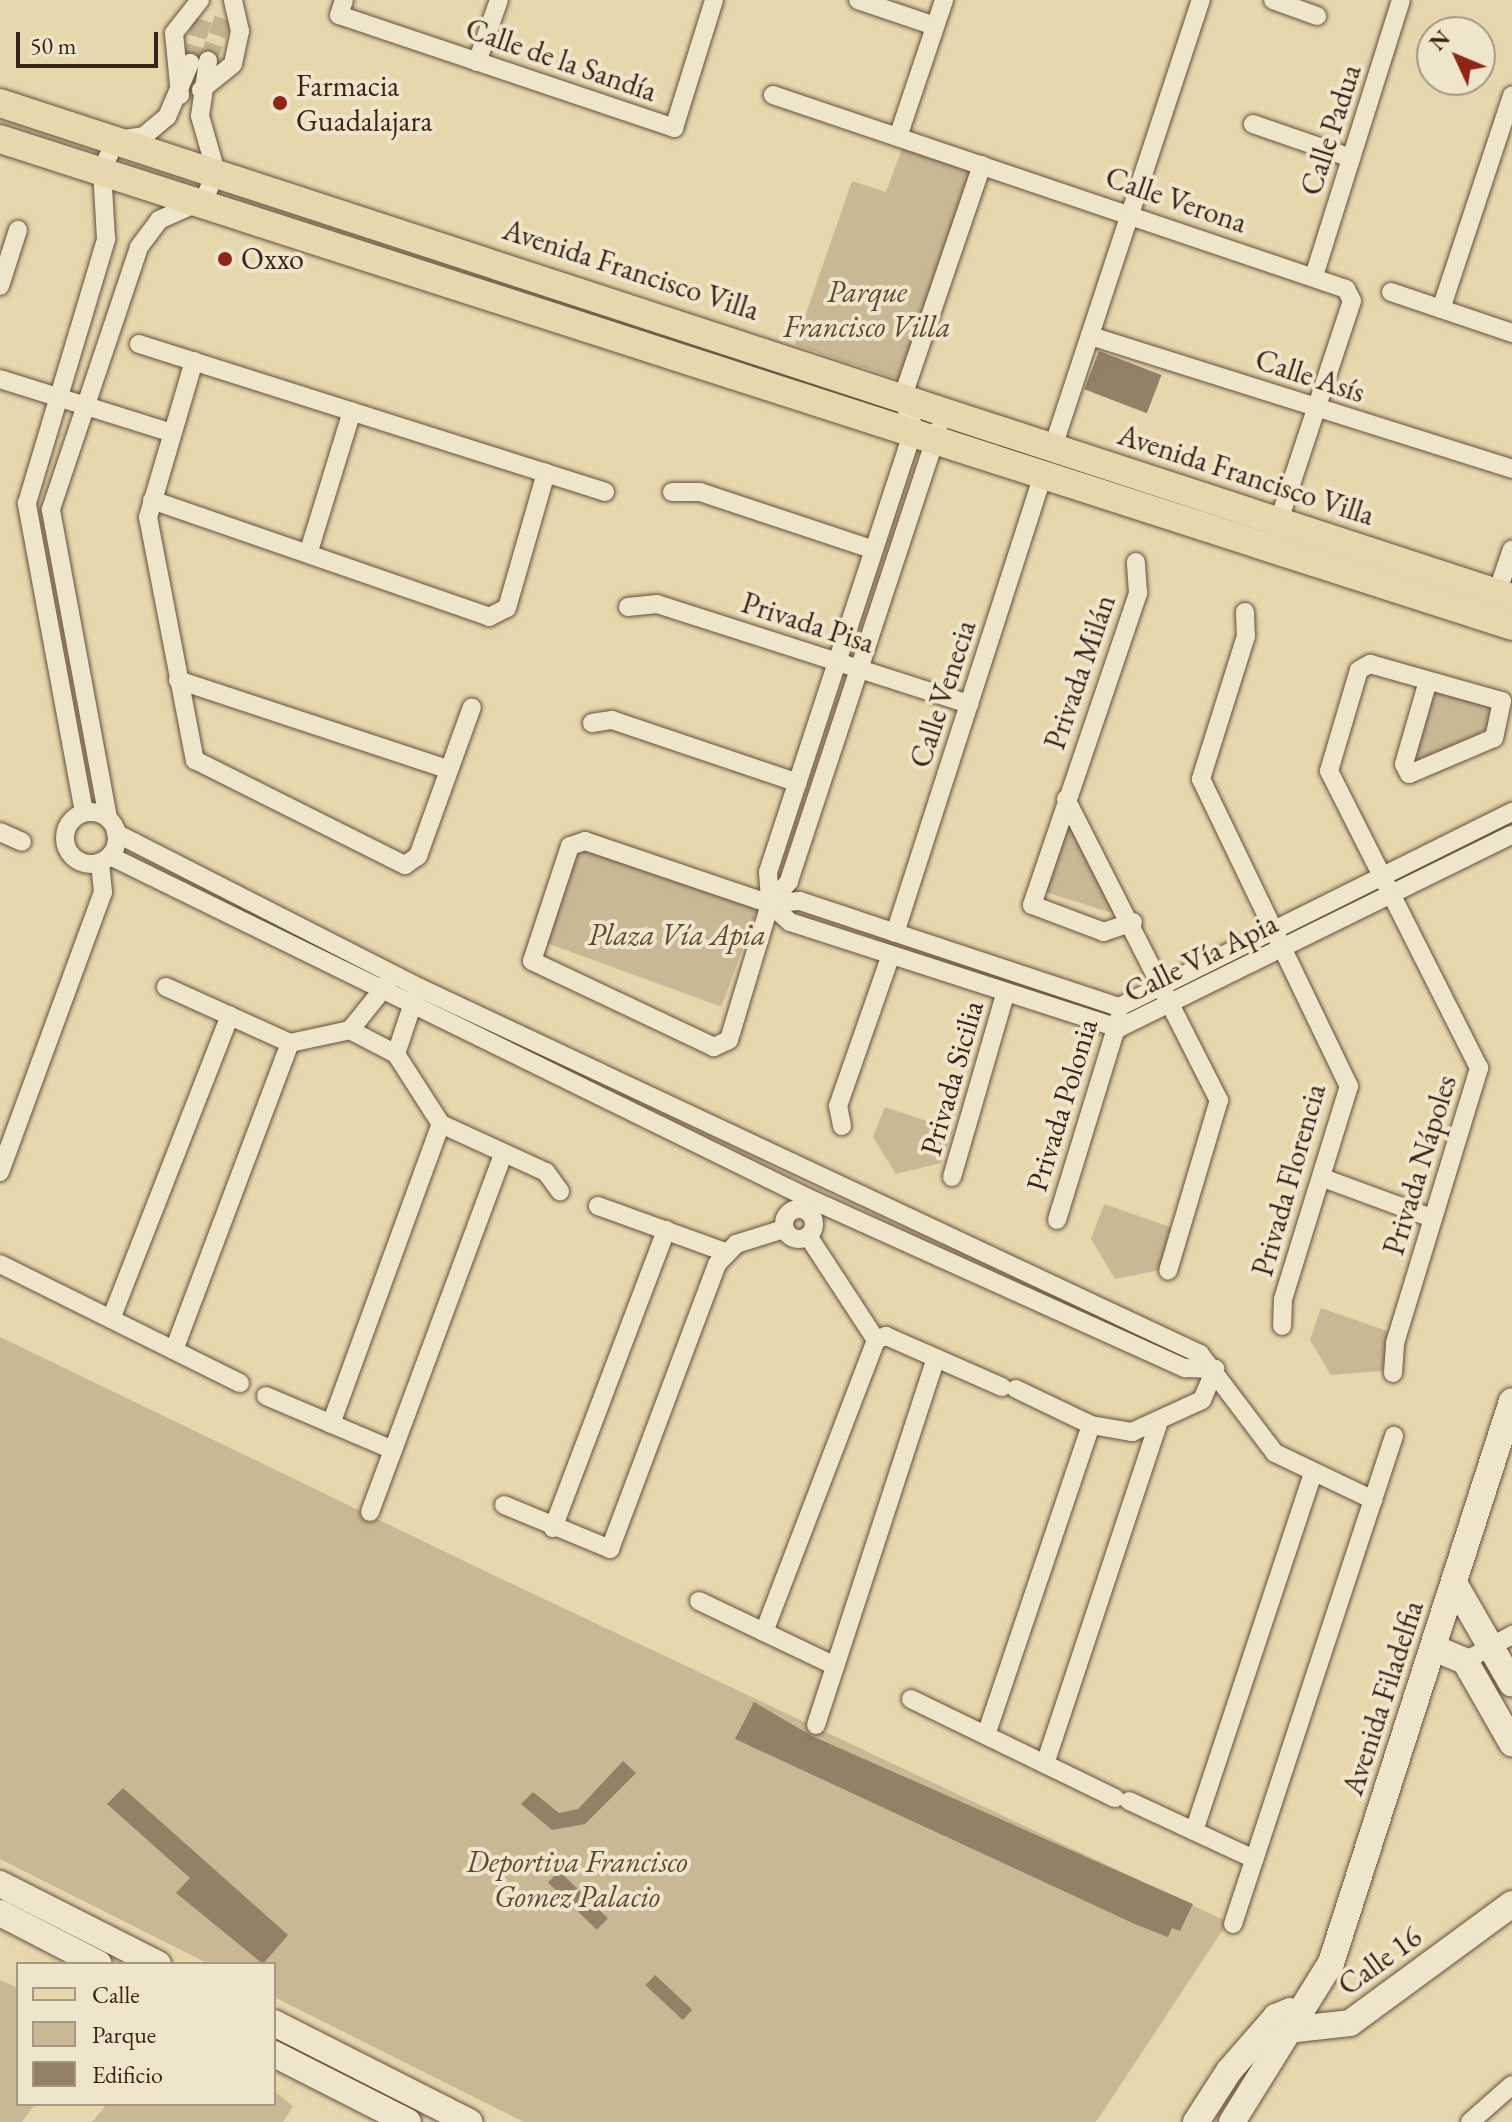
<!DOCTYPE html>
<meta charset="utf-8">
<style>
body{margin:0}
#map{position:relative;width:1512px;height:2122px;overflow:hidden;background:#e6d7ad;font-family:"EB Garamond",serif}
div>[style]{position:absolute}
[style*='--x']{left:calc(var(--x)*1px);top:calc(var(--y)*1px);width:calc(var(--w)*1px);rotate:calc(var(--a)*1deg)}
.green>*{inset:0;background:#c9b894;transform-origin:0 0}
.building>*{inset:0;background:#938166;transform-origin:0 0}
.street-tunnel>*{height:18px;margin-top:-9px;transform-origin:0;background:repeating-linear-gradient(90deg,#c3b38f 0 18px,transparent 0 27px)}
.roads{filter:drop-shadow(0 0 2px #64503e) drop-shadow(0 0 2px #64503e)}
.street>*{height:18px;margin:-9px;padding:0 9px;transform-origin:9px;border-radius:9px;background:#efe5ca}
.street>.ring{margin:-9px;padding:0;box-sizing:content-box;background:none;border:18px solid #efe5ca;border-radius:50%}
.secondary>*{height:26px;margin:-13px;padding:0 13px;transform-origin:13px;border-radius:13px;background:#efe5ca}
.primary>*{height:28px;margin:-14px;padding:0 14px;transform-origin:14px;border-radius:14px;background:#e6d7ad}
.dots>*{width:22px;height:22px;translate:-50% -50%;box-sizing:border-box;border:4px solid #efe5ca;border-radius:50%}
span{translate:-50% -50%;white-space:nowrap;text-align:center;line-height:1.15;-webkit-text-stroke:8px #efe5ca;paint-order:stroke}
.street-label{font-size:30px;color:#392319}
.poi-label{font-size:30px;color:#392319}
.left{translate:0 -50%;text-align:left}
.park-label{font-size:30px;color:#5d4838;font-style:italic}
.legend{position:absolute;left:16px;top:1962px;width:260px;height:144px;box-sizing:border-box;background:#efe5ca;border:2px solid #a69783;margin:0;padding:10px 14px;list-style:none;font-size:24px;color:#392319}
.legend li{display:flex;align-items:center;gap:16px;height:40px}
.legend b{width:40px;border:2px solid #a69783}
.north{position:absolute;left:1416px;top:16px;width:80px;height:80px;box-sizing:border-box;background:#efe5ca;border:2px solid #a69783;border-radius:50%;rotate:314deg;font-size:22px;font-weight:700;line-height:32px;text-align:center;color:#392319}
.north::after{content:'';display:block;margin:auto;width:28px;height:36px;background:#8f2418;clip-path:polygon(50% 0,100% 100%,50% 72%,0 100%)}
.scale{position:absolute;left:16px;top:32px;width:142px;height:36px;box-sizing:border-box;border:4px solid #392319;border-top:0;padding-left:10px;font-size:24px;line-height:28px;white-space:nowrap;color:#392319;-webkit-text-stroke:6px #efe5ca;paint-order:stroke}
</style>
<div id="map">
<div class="green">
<div style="clip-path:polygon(903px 146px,972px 168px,904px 381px,795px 345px,852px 181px,886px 192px)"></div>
<div style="clip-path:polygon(1441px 675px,1506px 694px,1496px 724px,1421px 765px,1412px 760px)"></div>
<div style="clip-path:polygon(1070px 794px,1115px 914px,1036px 889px)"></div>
<div style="left:580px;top:834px;width:192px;height:114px;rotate:20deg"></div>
<div style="clip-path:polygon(885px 1107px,953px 1130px,941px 1163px,896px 1174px,873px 1137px)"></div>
<div style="clip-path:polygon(1104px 1204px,1179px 1230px,1165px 1269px,1115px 1279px,1091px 1239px)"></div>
<div style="clip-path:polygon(1321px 1308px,1393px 1333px,1382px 1371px,1331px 1375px,1310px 1340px)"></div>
<div style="clip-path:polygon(0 1337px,489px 1573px,1228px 1922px,1096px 2122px,524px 2122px,274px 1997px,274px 1964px,209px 1964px,0 1859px)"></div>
<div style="clip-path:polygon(0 1980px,18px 1988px,18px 2104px,35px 2104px,22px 2122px,0 2122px)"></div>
<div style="clip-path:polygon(274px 2091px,293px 2106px,283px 2122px,92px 2122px,107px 2104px,274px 2104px)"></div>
</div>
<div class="building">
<div style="left:1099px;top:351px;width:67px;height:41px;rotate:21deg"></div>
<div style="clip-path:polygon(754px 1702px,812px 1736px,1193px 1904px,1180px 1931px,1172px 1928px,1168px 1937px,1137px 1925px,735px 1739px)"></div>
<div style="clip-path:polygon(623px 1761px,636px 1773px,585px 1824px,552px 1830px,521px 1804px,533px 1792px,559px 1813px,578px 1809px)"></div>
<div style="clip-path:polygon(123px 1788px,288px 1935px,263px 1964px,176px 1893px,190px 1878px,107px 1804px)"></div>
<div style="left:559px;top:1871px;width:68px;height:16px;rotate:44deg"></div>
<div style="left:655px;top:1975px;width:51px;height:14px;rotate:43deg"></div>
</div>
<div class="street-tunnel">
<div style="--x:208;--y:61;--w:53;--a:-70.2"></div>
<div style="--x:190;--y:63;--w:53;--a:-73.6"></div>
</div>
<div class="roads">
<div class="street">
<div style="--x:344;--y:0;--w:16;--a:108"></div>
<div style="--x:339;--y:15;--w:354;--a:18.6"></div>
<div style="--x:674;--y:128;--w:134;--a:-72.6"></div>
<div style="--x:858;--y:0;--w:81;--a:18.7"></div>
<div style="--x:1273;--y:0;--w:47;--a:20"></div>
<div style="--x:477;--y:62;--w:66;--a:-70.5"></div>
<div style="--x:201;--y:90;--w:41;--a:-39.1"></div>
<div style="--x:233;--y:64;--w:34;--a:-78"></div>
<div style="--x:240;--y:31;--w:32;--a:-103"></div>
<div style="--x:180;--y:95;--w:62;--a:-95.5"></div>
<div style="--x:174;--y:33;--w:42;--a:-51.8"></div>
<div style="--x:773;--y:95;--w:605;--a:18.7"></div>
<div style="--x:1346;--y:289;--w:13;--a:63"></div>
<div style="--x:1352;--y:301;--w:243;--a:108.4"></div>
<div style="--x:1253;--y:124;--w:104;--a:19.1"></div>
<div style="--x:898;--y:137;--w:145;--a:-71.4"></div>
<div style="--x:982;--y:165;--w:246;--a:108.9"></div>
<div style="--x:902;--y:398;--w:32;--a:68"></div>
<div style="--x:914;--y:428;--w:467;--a:108.2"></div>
<div style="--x:768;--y:872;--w:32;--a:86"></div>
<div style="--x:770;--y:904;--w:142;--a:106.8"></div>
<div style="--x:729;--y:1040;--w:17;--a:155"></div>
<div style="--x:714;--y:1047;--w:201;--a:-154.7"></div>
<div style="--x:532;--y:961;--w:121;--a:-71.7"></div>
<div style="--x:570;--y:846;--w:16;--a:-18"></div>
<div style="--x:585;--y:841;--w:195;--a:18.8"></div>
<div style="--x:770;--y:904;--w:27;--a:42"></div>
<div style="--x:790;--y:922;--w:346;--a:17.9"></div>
<div style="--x:1119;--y:1028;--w:438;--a:-26.2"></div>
<div style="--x:1314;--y:276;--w:289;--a:-72.5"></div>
<div style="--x:0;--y:286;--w:59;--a:-72.2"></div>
<div style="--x:1391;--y:292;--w:128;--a:18.7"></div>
<div style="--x:1441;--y:309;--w:225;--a:-71.6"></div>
<div style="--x:1091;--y:336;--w:442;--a:17.5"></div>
<div style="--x:139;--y:344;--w:489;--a:17.6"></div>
<div style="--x:194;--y:361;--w:163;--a:106.4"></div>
<div style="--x:148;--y:517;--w:248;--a:79.1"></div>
<div style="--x:195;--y:760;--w:235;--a:26.6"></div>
<div style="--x:405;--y:865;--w:16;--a:-35"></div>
<div style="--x:418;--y:856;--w:158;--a:-70.1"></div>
<div style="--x:0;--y:379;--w:180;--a:17.4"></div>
<div style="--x:1053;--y:447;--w:471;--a:-71.7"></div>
<div style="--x:672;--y:492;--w:28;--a:0"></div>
<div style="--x:700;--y:492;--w:183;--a:18.4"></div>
<div style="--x:152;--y:500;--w:357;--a:19.1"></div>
<div style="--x:489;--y:617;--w:20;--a:-27"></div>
<div style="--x:507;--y:608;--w:141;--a:-73.9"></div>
<div style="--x:309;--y:551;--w:146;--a:-72.9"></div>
<div style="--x:1497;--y:593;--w:46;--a:-71.2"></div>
<div style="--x:628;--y:607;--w:29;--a:-6"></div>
<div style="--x:657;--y:604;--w:328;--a:17.8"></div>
<div style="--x:1245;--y:612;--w:24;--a:88"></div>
<div style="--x:1246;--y:636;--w:150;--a:107.5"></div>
<div style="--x:1201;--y:779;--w:341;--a:64.3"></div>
<div style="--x:1349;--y:1086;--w:223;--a:107.2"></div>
<div style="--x:1283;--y:1299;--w:27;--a:92"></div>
<div style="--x:178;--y:680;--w:283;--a:18.3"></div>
<div style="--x:592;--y:723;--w:20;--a:-9"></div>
<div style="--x:612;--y:720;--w:196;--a:18.7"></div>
<div style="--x:1066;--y:799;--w:338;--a:63.1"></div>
<div style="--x:1219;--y:1100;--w:178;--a:106.6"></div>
<div style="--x:84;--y:812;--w:314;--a:-100.5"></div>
<div style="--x:27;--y:503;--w:276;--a:-73.3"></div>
<div style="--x:106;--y:239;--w:70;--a:-93.3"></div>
<div style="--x:102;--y:169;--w:32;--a:-64"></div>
<div style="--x:116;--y:140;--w:28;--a:-8"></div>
<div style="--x:144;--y:136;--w:30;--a:-40"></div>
<div style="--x:167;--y:117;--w:59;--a:-66.9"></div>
<div class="ring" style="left:65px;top:812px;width:34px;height:34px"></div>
<div style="--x:108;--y:818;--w:314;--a:-100.5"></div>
<div style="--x:51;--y:509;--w:276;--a:-71.4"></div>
<div style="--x:139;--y:247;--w:34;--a:-53"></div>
<div style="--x:159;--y:220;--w:49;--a:-24"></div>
<div style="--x:204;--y:200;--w:30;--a:-67"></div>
<div style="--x:216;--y:172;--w:58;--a:-105.9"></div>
<div style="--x:200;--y:116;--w:56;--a:-81.7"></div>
<div style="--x:0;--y:832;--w:24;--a:24"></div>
<div style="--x:116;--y:833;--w:341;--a:27"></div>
<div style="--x:420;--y:988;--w:862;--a:25.14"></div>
<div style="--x:1200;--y:1354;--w:124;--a:52.9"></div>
<div style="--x:1275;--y:1453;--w:109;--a:25.6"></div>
<div style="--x:110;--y:856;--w:777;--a:26.1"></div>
<div style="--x:808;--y:1198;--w:414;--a:24.3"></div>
<div style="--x:1185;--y:1368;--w:30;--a:2"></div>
<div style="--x:770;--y:904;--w:30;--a:-6"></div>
<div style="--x:800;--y:901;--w:336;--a:18.4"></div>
<div style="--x:1119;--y:1007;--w:439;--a:-26.4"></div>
<div style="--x:770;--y:904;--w:30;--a:-50"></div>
<div style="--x:789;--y:881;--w:475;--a:-71.7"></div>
<div style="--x:1133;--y:922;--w:31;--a:161"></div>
<div style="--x:1104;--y:932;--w:77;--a:-159.4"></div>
<div style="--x:1032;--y:905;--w:330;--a:-71.2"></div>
<div style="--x:1138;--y:593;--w:31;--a:-94"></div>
<div style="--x:895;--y:933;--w:484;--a:-72.1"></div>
<div style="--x:166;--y:987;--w:136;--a:24.3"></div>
<div style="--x:290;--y:1043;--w:61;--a:-12.2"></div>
<div style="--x:350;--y:1030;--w:59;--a:-51.2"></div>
<div style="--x:350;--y:1030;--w:52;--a:27.6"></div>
<div style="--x:396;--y:1054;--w:83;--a:57.3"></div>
<div style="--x:441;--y:1124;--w:115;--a:24.6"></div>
<div style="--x:546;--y:1172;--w:24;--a:54"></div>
<div style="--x:396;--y:1054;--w:60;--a:-71.6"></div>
<div style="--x:842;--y:1126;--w:20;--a:-101"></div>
<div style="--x:838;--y:1106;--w:160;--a:-70.7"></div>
<div style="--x:0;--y:1172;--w:298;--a:-69.8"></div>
<div style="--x:103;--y:892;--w:30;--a:-96"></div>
<div style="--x:952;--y:1177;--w:191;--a:-73.8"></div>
<div style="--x:1323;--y:1178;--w:116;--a:20.2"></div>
<div style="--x:598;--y:1206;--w:135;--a:19.9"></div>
<div class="ring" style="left:784px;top:1209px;width:12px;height:12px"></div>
<div style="--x:1057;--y:1220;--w:211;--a:-72.9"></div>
<div style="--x:808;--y:1236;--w:124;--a:56.8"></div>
<div style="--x:0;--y:1264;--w:268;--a:26.4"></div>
<div style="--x:111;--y:1319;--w:326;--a:-68.6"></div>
<div style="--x:174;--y:1350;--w:328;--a:-69.3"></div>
<div style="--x:1393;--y:1373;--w:30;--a:-86"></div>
<div style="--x:1395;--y:1343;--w:288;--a:-73"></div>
<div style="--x:1479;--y:1068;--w:333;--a:-116.8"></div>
<div style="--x:1329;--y:771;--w:105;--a:-73.5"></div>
<div style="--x:1359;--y:670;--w:13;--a:-29"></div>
<div style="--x:1370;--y:664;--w:137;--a:15.7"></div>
<div style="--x:1502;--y:701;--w:38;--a:102"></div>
<div style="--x:1494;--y:738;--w:92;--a:157"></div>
<div style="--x:1409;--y:774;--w:11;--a:-117"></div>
<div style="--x:1404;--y:764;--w:86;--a:-73.9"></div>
<div style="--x:1016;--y:1389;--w:83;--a:25.6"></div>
<div style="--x:1091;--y:1425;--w:42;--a:9.7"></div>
<div style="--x:1132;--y:1432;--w:77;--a:-24.6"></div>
<div style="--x:1202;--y:1400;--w:34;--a:-67"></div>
<div style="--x:266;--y:1396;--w:138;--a:23"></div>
<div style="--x:331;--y:1424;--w:320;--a:-69.9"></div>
<div style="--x:504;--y:1505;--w:115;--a:22.5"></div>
<div style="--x:610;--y:1549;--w:304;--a:-69.4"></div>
<div style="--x:717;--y:1264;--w:28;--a:-46"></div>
<div style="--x:736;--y:1244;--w:50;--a:-17.4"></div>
<div style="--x:370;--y:1512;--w:382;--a:-69.6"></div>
<div style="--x:553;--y:1528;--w:319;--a:-69.2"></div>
<div style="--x:699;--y:1601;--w:151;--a:25.5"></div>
<div style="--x:764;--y:1632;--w:313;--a:-69"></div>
<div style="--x:876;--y:1340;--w:11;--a:-22"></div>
<div style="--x:886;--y:1336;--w:127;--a:23.7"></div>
<div style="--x:1465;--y:1661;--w:54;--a:-29"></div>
<div style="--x:911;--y:1699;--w:227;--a:25.9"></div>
<div style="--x:816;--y:1725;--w:386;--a:-71.9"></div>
<div style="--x:986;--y:1735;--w:327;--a:-71.3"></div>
<div style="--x:1045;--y:1764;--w:357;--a:-71.6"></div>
<div style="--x:1129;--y:1801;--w:138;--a:24.9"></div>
<div style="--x:1194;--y:1831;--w:377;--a:-71.6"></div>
<div style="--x:1233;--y:1924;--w:514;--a:-71.74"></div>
<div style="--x:1470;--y:2122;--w:56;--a:-41.4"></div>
</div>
<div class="secondary">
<div style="--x:1454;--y:1583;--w:116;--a:60.1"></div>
<div style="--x:1434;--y:1648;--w:34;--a:23"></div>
<div style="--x:1465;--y:1661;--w:95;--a:60.2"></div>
<div style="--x:0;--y:1884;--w:177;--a:26.9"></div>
<div style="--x:0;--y:1913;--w:111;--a:27.3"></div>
<div style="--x:1276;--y:2017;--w:23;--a:31"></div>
<div style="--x:1296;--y:2029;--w:54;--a:-6.3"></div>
<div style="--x:1350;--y:2023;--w:201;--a:-36.3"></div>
<div style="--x:274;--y:2023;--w:219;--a:26.9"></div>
<div style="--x:274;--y:2054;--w:150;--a:26.9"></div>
<div style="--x:1196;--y:2122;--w:61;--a:-57.1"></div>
<div style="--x:1229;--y:2071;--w:72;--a:-49"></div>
<div style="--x:1276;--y:2017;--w:15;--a:-23"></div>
<div style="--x:1232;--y:2122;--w:187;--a:-58.1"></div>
<div style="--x:1331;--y:1963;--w:590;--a:-72.15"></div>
</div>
<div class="primary">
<div style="--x:0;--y:103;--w:1591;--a:18.13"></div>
<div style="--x:0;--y:139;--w:1588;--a:17.85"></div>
</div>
</div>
<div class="dots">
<div style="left:280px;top:103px;background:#8f2418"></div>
<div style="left:225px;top:259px;background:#8f2418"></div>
</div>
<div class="street-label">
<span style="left:561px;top:60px;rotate:19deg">Calle de la Sandía</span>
<span style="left:1331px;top:130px;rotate:-72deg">Calle Padua</span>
<span style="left:1176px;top:200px;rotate:19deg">Calle Verona</span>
<span style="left:631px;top:270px;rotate:18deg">Avenida Francisco Villa</span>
<span style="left:1310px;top:376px;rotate:18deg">Calle Asís</span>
<span style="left:1246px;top:475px;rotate:18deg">Avenida Francisco Villa</span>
<span style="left:808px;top:623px;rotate:18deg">Privada Pisa</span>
<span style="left:1080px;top:672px;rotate:-71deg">Privada Milán</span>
<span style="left:943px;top:694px;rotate:-72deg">Calle Venecia</span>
<span style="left:1201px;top:958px;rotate:-26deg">Calle Vía Apia</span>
<span style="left:952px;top:1078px;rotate:-74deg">Privada Sicilia</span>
<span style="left:1062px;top:1105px;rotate:-73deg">Privada Polonia</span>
<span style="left:1420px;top:1165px;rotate:-73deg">Privada Nápoles</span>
<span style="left:1289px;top:1180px;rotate:-74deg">Privada Florencia</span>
<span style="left:1383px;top:1698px;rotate:-72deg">Avenida Filadelfia</span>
<span style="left:1380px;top:1961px;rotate:-36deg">Calle 16</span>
</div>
<div class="poi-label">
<span class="left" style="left:296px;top:103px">Farmacia<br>Guadalajara</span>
<span class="left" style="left:241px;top:259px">Oxxo</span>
</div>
<div class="park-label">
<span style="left:867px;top:309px">Parque<br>Francisco Villa</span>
<span style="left:677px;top:935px">Plaza Vía Apia</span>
<span style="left:577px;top:1879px">Deportiva Francisco<br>Gomez Palacio</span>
</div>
<ul class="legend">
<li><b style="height:10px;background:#e6d7ad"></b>Calle</li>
<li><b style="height:22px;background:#c9b894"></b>Parque</li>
<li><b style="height:22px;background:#938166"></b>Edificio</li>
</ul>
<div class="north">N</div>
<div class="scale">50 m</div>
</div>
